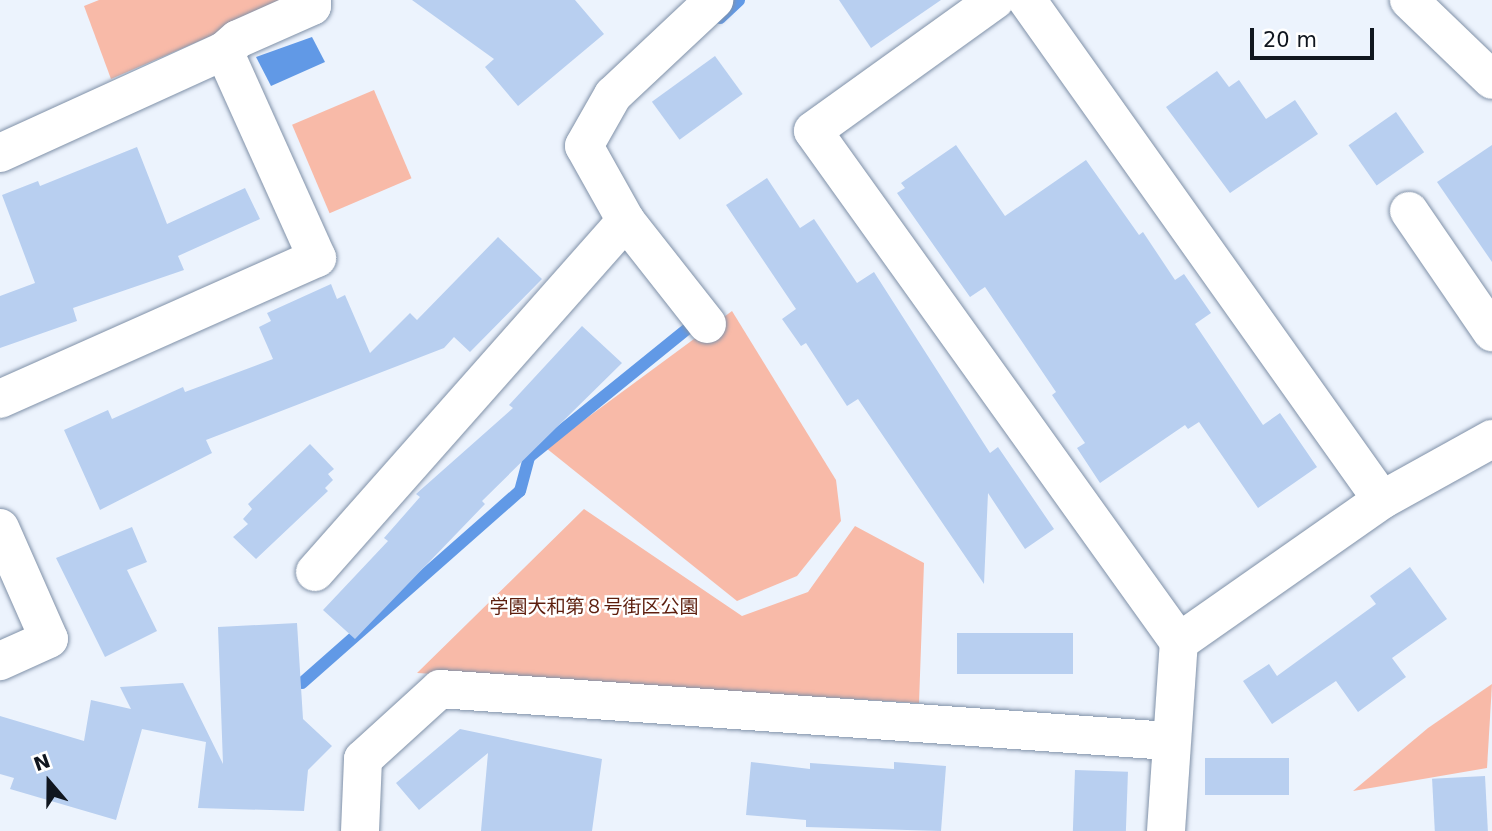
<!DOCTYPE html>
<meta charset="utf-8">
<style>
body{margin:0}
#map{position:relative;width:1492px;height:831px;overflow:hidden;background:#ecf3fd;font-family:"DejaVu Sans","Noto Sans JP",sans-serif}
div>[style]{position:absolute}
[style*='--x']{left:calc(var(--x)*1px);top:calc(var(--y)*1px);width:calc(var(--w)*1px);rotate:calc(var(--a)*1deg)}
.green>*{inset:0;background:#f8baa8;transform-origin:0 0}
.water>*{inset:0;background:#6199e6}
.stream>*{height:12px;margin:-6px;padding:0 6px;transform-origin:6px;border-radius:6px;background:#6199e6}
.building>*{inset:0;background:#b8cff0;transform-origin:0 0}
.roads{filter:drop-shadow(0 0 2px #8091a8) drop-shadow(0 0 2px #8091a8)}
.minor>*{height:38px;margin:-19px;padding:0 19px;transform-origin:19px;border-radius:19px;background:#fff}
span{translate:-50% -50%;white-space:nowrap;text-align:center;line-height:1.15;-webkit-text-stroke:5px #fff;paint-order:stroke}
.park-label{font-size:19px;color:#5d1e0d}
.north{position:absolute;left:14px;top:747px;width:70px;height:70px;-webkit-text-stroke:5px #fff;paint-order:stroke;rotate:340deg;font-size:19px;font-weight:700;line-height:28px;text-align:center;color:#10161f}
.north::after{content:'';display:block;margin:auto;width:24px;height:32px;background:#10161f;clip-path:polygon(50% 0,100% 100%,50% 72%,0 100%)}
.scale{position:absolute;left:1250px;top:28px;width:124px;height:32px;box-sizing:border-box;border:4px solid #10161f;border-top:0;padding-left:9px;font-size:21px;line-height:24px;white-space:nowrap;color:#10161f;-webkit-text-stroke:5px #fff;paint-order:stroke}
</style>
<div id="map">
<div class="green">
<div style="clip-path:polygon(99px 0,294px 0,111px 79px,84px 6px)"></div>
<div style="left:374px;top:90px;width:96px;height:89px;rotate:67deg"></div>
<div style="clip-path:polygon(732px 311px,836px 480px,841px 521px,797px 576px,737px 601px,546px 448px)"></div>
<div style="clip-path:polygon(584px 509px,742px 616px,808px 592px,855px 526px,924px 563px,919px 703px,417px 673px)"></div>
<div style="clip-path:polygon(1492px 684px,1487px 768px,1353px 791px,1428px 728px)"></div>
</div>
<div class="water">
<div style="clip-path:polygon(312px 37px,325px 62px,271px 86px,256px 57px)"></div>
</div>
<div class="stream">
<div style="--x:720;--y:18;--w:26;--a:-43"></div>
<div style="--x:302;--y:683;--w:290;--a:-41.4"></div>
<div style="--x:520;--y:491;--w:35;--a:-75"></div>
<div style="--x:529;--y:457;--w:216;--a:-39"></div>
</div>
<div class="building">
<div style="clip-path:polygon(412px 0,575px 0,604px 34px,518px 106px,485px 67px,494px 59px)"></div>
<div style="clip-path:polygon(839px 0,941px 0,871px 48px)"></div>
<div style="left:715px;top:56px;width:47px;height:78px;rotate:54deg"></div>
<div style="clip-path:polygon(1217px 71px,1229px 87px,1239px 80px,1266px 119px,1295px 100px,1318px 134px,1230px 193px,1166px 107px)"></div>
<div style="left:1396px;top:112px;width:49px;height:58px;rotate:55deg"></div>
<div style="clip-path:polygon(956px 145px,1005px 216px,1086px 160px,1139px 235px,1143px 232px,1175px 280px,1184px 274px,1211px 313px,1195px 324px,1263px 425px,1280px 413px,1317px 467px,1258px 508px,1199px 422px,1188px 429px,1185px 425px,1100px 483px,1077px 448px,1085px 443px,1052px 395px,1056px 392px,985px 287px,970px 297px,897px 193px,905px 188px,901px 183px)"></div>
<div style="clip-path:polygon(1492px 145px,1492px 262px,1437px 182px)"></div>
<div style="clip-path:polygon(137px 147px,167px 224px,245px 188px,260px 219px,178px 256px,184px 270px,73px 308px,77px 321px,0 348px,0 296px,35px 283px,2px 195px,38px 181px,40px 186px)"></div>
<div style="clip-path:polygon(767px 178px,800px 228px,814px 219px,857px 283px,874px 272px,990px 453px,998px 447px,1054px 529px,1025px 549px,988px 493px,984px 584px,858px 399px,847px 406px,806px 343px,801px 346px,782px 319px,796px 309px,726px 205px)"></div>
<div style="clip-path:polygon(498px 237px,542px 279px,470px 352px,454px 337px,444px 348px,206px 440px,212px 453px,100px 510px,64px 430px,108px 410px,112px 419px,183px 387px,185px 392px,273px 359px,259px 327px,271px 321px,267px 313px,331px 284px,337px 299px,345px 295px,370px 353px,410px 313px,417px 320px)"></div>
<div style="clip-path:polygon(582px 326px,622px 363px,482px 501px,485px 504px,355px 639px,323px 610px,388px 541px,384px 538px,420px 497px,416px 494px,513px 408px,509px 405px)"></div>
<div style="clip-path:polygon(310px 444px,334px 469px,328px 474px,333px 480px,325px 488px,328px 491px,256px 559px,233px 537px,248px 524px,243px 519px,252px 509px,248px 504px)"></div>
<div style="clip-path:polygon(132px 527px,147px 562px,127px 570px,157px 631px,105px 657px,56px 558px)"></div>
<div style="clip-path:polygon(1410px 567px,1447px 619px,1392px 658px,1406px 677px,1358px 712px,1336px 681px,1272px 724px,1243px 681px,1269px 664px,1277px 676px,1376px 604px,1370px 596px)"></div>
<div style="clip-path:polygon(297px 623px,303px 719px,332px 746px,308px 770px,304px 811px,198px 808px,206px 742px,142px 729px,116px 820px,10px 789px,14px 778px,0 774px,0 716px,84px 741px,91px 700px,131px 709px,120px 687px,183px 683px,223px 764px,218px 627px)"></div>
<div style="left:957px;top:633px;width:116px;height:41px"></div>
<div style="clip-path:polygon(460px 729px,602px 759px,592px 831px,481px 831px,488px 753px,419px 810px,396px 783px)"></div>
<div style="left:1205px;top:758px;width:84px;height:37px"></div>
<div style="clip-path:polygon(751px 762px,810px 769px,810px 763px,894px 769px,894px 762px,946px 766px,941px 831px,806px 827px,806px 820px,746px 815px)"></div>
<div style="left:1075px;top:770px;width:53px;height:61px;rotate:2deg"></div>
<div style="left:1485px;top:776px;width:55px;height:53px;rotate:87deg"></div>
</div>
<div class="roads">
<div class="minor">
<div style="--x:995;--y:0;--w:224;--a:144.3"></div>
<div style="--x:813;--y:131;--w:629;--a:54.39"></div>
<div style="--x:1027;--y:0;--w:613;--a:54.63"></div>
<div style="--x:1409;--y:0;--w:115;--a:43.9"></div>
<div style="--x:0;--y:153;--w:246;--a:-24.5"></div>
<div style="--x:224;--y:51;--w:18;--a:-41"></div>
<div style="--x:238;--y:39;--w:81;--a:-24"></div>
<div style="--x:312;--y:6;--w:6;--a:-90"></div>
<div style="--x:1409;--y:211;--w:147;--a:55.6"></div>
<div style="--x:707;--y:324;--w:131;--a:-128.2"></div>
<div style="--x:626;--y:221;--w:86;--a:-119.2"></div>
<div style="--x:584;--y:146;--w:59;--a:-60.4"></div>
<div style="--x:613;--y:95;--w:139;--a:-43.2"></div>
<div style="--x:0;--y:399;--w:347;--a:-24"></div>
<div style="--x:317;--y:258;--w:227;--a:-114.2"></div>
<div style="--x:0;--y:528;--w:121;--a:66.2"></div>
<div style="--x:49;--y:639;--w:54;--a:155.8"></div>
<div style="--x:315;--y:572;--w:469;--a:-48.5"></div>
<div style="--x:360;--y:831;--w:72;--a:-87.6"></div>
<div style="--x:363;--y:759;--w:104;--a:-42.3"></div>
<div style="--x:440;--y:689;--w:731;--a:4.08"></div>
<div style="--x:1166;--y:831;--w:189;--a:-86.1"></div>
<div style="--x:1179;--y:642;--w:248;--a:-35"></div>
<div style="--x:1382;--y:500;--w:126;--a:-29"></div>
</div>
</div>
<div class="park-label">
<span style="left:594px;top:607px">学園大和第８号街区公園</span>
</div>
<div class="north">N</div>
<div class="scale">20 m</div>
</div>
